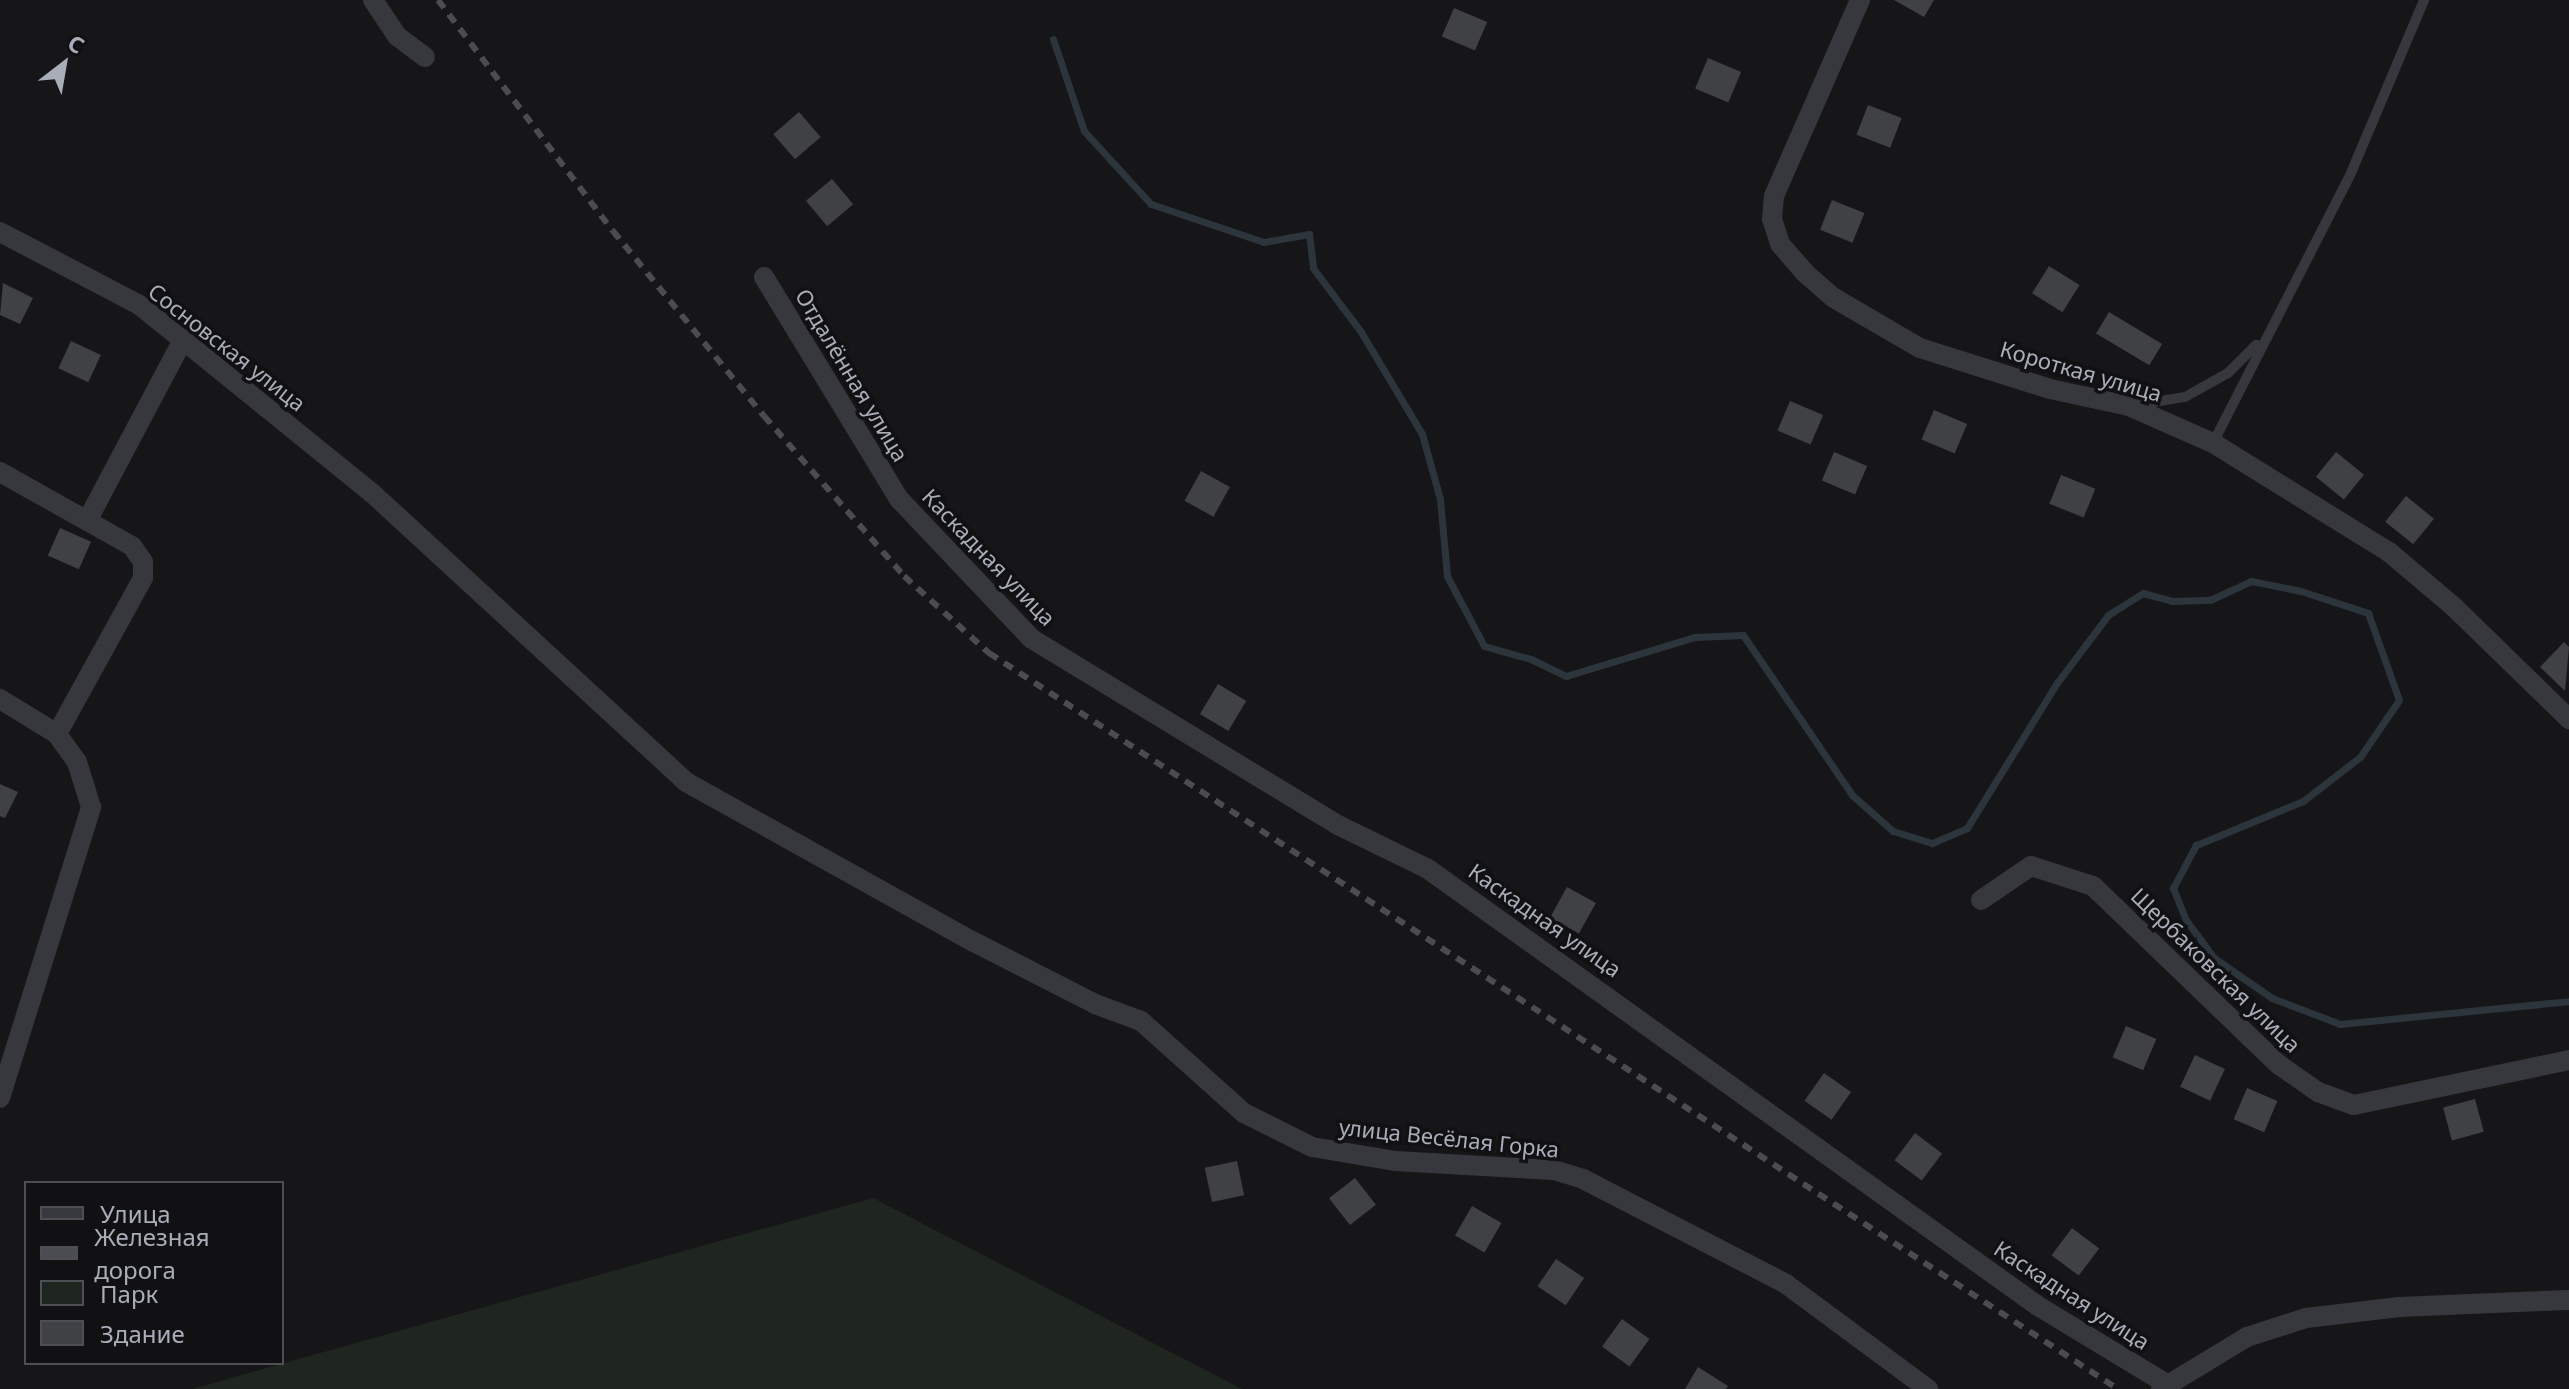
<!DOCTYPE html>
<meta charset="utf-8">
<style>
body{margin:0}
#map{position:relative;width:2569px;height:1389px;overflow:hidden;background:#161618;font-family:"Noto Sans",sans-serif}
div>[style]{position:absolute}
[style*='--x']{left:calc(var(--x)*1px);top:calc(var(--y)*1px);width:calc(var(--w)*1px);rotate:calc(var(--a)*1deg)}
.green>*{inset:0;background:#1e261f}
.stream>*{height:7px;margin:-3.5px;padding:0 3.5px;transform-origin:3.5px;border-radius:3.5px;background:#2c353c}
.building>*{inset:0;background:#404145;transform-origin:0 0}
.service>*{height:10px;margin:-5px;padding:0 5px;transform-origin:5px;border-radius:5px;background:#37383d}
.minor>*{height:20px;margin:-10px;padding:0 10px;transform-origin:10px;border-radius:10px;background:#37383d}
.rail>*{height:6px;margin-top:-3px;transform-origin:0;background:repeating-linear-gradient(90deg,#4a4c52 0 10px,transparent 0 18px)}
span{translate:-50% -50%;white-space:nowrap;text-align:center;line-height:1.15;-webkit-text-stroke:7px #111113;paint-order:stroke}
.street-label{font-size:22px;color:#a8adb8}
.legend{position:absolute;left:24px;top:1181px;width:260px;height:184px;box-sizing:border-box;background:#111113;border:2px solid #4d4f55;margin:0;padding:10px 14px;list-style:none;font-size:24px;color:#a8adb8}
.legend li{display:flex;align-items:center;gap:16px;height:40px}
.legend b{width:40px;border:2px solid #4d4f55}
.north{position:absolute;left:24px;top:24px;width:80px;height:80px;-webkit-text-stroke:6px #111113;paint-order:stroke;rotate:31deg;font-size:22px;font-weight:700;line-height:32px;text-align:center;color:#a8adb8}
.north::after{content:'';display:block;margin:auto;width:28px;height:36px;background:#a8adb8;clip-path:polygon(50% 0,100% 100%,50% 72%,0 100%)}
</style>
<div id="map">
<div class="green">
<div style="clip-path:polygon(873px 1198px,1242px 1389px,192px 1389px)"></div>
</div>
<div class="stream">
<div style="--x:1053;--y:39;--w:97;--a:71.4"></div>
<div style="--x:1084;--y:131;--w:99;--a:47.5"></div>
<div style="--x:1151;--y:204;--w:119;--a:18.6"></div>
<div style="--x:1264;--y:242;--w:46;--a:-10.1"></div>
<div style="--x:1309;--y:234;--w:34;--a:83"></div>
<div style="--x:1313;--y:268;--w:80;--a:53.1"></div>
<div style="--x:1361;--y:332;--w:119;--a:59.1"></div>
<div style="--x:1422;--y:434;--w:67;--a:74.5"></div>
<div style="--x:1440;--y:499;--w:77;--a:84.8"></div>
<div style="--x:1447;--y:576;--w:79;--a:62.1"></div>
<div style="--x:1484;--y:646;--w:49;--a:15.5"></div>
<div style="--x:1531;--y:659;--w:39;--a:26"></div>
<div style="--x:1566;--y:676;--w:134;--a:-16.9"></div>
<div style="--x:1694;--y:637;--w:49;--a:-2.3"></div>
<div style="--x:1743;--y:635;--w:194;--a:55.7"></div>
<div style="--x:1852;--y:795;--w:55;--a:41.3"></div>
<div style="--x:1893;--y:831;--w:41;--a:17.1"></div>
<div style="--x:1932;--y:843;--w:38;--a:-23"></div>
<div style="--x:1967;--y:828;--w:171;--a:-58.2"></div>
<div style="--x:2057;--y:683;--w:85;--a:-53.1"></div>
<div style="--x:2108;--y:615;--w:41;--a:-32.2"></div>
<div style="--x:2143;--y:593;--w:30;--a:15"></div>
<div style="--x:2172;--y:601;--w:38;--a:-2"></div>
<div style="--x:2210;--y:600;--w:45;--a:-24.9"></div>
<div style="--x:2251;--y:581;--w:51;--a:11.3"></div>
<div style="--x:2301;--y:591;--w:71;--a:18.2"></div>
<div style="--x:2368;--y:613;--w:92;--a:70.4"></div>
<div style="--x:2399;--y:700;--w:69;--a:124.4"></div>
<div style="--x:2360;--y:757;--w:72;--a:142.3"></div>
<div style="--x:2303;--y:801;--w:116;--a:157.6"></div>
<div style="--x:2196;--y:845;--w:49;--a:118.1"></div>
<div style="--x:2173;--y:888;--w:35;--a:68"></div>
<div style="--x:2186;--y:920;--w:47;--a:53.6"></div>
<div style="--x:2214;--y:958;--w:70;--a:34.6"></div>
<div style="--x:2272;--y:998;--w:73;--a:20.9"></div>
<div style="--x:2340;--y:1024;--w:230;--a:-5.7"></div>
</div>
<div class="building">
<div style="clip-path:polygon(1894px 0,1934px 0,1924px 17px)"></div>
<div style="left:1454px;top:8px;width:36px;height:31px;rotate:23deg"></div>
<div style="left:1708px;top:58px;width:36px;height:33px;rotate:23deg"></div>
<div style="left:1868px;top:105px;width:36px;height:32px;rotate:21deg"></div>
<div style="left:799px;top:112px;width:33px;height:34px;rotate:49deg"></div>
<div style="left:832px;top:179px;width:33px;height:34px;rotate:50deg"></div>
<div style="left:1832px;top:200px;width:35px;height:32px;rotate:22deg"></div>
<div style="left:2049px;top:266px;width:36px;height:32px;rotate:32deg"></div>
<div style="clip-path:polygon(3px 283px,33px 298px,20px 324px,0 315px)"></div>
<div style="left:2109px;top:312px;width:62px;height:25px;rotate:31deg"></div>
<div style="left:71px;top:341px;width:33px;height:30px;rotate:25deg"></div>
<div style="left:1790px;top:401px;width:36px;height:32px;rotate:23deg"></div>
<div style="left:1934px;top:410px;width:36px;height:32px;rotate:23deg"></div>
<div style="left:1834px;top:452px;width:36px;height:31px;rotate:23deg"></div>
<div style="left:2336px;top:452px;width:36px;height:32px;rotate:39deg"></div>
<div style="left:1201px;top:471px;width:33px;height:34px;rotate:29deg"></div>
<div style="left:2061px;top:475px;width:37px;height:31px;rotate:22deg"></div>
<div style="left:2406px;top:496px;width:36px;height:33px;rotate:39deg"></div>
<div style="left:60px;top:528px;width:34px;height:30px;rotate:24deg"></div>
<div style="clip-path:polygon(2564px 642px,2569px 647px,2565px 691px,2540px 667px)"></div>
<div style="left:1218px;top:684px;width:33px;height:35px;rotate:31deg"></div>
<div style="clip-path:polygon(0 784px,18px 792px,5px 818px,0 816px)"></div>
<div style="left:1567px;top:887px;width:33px;height:35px;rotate:29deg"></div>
<div style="left:2126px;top:1026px;width:33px;height:34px;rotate:23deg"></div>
<div style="left:2195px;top:1055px;width:33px;height:35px;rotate:25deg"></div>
<div style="left:1824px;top:1073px;width:33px;height:34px;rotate:35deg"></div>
<div style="left:2247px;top:1088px;width:33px;height:34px;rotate:23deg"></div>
<div style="left:2475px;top:1099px;width:34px;height:33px;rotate:75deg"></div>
<div style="left:1915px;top:1133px;width:34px;height:34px;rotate:37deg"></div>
<div style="left:1237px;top:1161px;width:35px;height:33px;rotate:78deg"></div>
<div style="left:1355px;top:1178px;width:34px;height:33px;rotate:52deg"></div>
<div style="left:1472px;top:1206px;width:34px;height:34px;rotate:30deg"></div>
<div style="left:2072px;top:1228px;width:34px;height:34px;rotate:37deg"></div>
<div style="left:1556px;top:1259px;width:34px;height:33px;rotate:34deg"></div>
<div style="left:1622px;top:1319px;width:34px;height:34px;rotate:36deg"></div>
<div style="clip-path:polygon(1698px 1367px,1728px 1386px,1726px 1389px,1685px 1389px)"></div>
</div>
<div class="service">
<div style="--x:2135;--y:405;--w:51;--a:-9.1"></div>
<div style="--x:2185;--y:397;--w:49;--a:-29.2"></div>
<div style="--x:2228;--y:373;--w:40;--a:-45"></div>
<div style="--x:2213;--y:443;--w:303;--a:-62.9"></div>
<div style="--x:2351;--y:173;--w:188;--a:-67.1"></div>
</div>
<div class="minor">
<div style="--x:373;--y:0;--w:43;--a:56.3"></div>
<div style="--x:397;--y:36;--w:35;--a:37"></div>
<div style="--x:1860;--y:0;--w:214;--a:113.7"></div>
<div style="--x:1774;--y:196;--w:23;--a:95"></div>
<div style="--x:1772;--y:219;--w:26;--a:72"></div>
<div style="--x:1780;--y:244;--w:38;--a:49"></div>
<div style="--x:1805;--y:273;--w:38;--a:41"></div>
<div style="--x:1834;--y:298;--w:99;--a:30.2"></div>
<div style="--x:1920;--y:348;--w:136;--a:17.5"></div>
<div style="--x:2050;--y:389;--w:81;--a:12.1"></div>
<div style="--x:2129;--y:406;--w:92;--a:23.8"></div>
<div style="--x:2213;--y:443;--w:207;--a:31.8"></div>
<div style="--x:2389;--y:552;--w:85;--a:40.2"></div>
<div style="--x:2454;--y:607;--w:161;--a:44.2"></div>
<div style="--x:0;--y:232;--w:156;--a:27.6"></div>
<div style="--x:138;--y:304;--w:58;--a:38.7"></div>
<div style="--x:183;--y:340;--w:243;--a:39"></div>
<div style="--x:372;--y:493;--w:427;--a:42.6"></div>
<div style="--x:686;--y:782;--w:329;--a:29.1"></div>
<div style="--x:974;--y:942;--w:136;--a:27.1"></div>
<div style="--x:1095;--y:1004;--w:49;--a:20.3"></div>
<div style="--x:1141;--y:1021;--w:138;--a:41.8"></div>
<div style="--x:1244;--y:1113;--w:76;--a:26.6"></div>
<div style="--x:1312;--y:1147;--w:85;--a:9.5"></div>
<div style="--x:1396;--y:1161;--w:158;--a:3.3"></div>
<div style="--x:1554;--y:1170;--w:30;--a:17"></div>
<div style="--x:1583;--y:1179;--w:229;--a:27.3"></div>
<div style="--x:1786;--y:1284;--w:177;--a:36.5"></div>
<div style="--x:764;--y:277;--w:260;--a:58.7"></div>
<div style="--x:899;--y:499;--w:193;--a:46.5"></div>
<div style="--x:1032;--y:639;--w:360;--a:31.3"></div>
<div style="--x:1340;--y:826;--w:98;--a:26"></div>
<div style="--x:1428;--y:869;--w:750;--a:35.62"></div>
<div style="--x:2038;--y:1306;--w:151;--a:31.2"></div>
<div style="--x:0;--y:472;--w:151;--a:29.3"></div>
<div style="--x:132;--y:546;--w:19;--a:55"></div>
<div style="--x:143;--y:562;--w:16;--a:90"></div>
<div style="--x:143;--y:578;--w:178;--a:118.9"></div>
<div style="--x:57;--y:734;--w:67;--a:-148.4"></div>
<div style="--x:87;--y:521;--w:205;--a:-62.1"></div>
<div style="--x:1981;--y:900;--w:60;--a:-34.2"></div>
<div style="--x:2031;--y:866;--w:65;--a:17.9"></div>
<div style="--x:2093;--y:886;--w:257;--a:43.9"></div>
<div style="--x:2278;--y:1064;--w:49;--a:35"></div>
<div style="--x:2318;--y:1092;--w:38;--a:20"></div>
<div style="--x:2354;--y:1105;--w:220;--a:-11.8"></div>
<div style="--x:0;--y:1098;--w:305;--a:-72.6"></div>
<div style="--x:91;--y:807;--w:47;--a:-107.3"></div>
<div style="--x:77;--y:762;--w:34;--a:-126"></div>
<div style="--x:2161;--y:1389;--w:100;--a:-31.2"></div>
<div style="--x:2247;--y:1337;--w:62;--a:-17.9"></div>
<div style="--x:2306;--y:1318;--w:94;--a:-6.7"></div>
<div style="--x:2399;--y:1307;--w:170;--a:-2.4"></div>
</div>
<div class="rail">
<div style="--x:438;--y:0;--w:290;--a:52.9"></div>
<div style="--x:613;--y:231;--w:239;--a:50.8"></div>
<div style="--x:764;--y:416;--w:213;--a:48.8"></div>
<div style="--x:904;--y:576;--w:115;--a:42.2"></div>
<div style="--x:989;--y:653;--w:1348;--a:33.1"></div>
</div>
<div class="street-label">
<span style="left:227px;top:347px;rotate:38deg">Сосновская улица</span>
<span style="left:2081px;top:371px;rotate:16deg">Короткая улица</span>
<span style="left:852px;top:375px;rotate:59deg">Отдалённая улица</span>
<span style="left:989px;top:557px;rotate:46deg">Каскадная улица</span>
<span style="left:1545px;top:920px;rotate:35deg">Каскадная улица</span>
<span style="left:2216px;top:970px;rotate:44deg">Щербаковская улица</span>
<span style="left:1449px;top:1138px;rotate:6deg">улица Весёлая Горка</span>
<span style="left:2072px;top:1295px;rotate:33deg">Каскадная улица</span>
</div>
<ul class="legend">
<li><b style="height:10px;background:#37383d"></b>Улица</li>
<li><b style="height:10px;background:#4a4c52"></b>Железная дорога</li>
<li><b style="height:22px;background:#1e261f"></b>Парк</li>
<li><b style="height:22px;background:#404145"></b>Здание</li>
</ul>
<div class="north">С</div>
</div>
